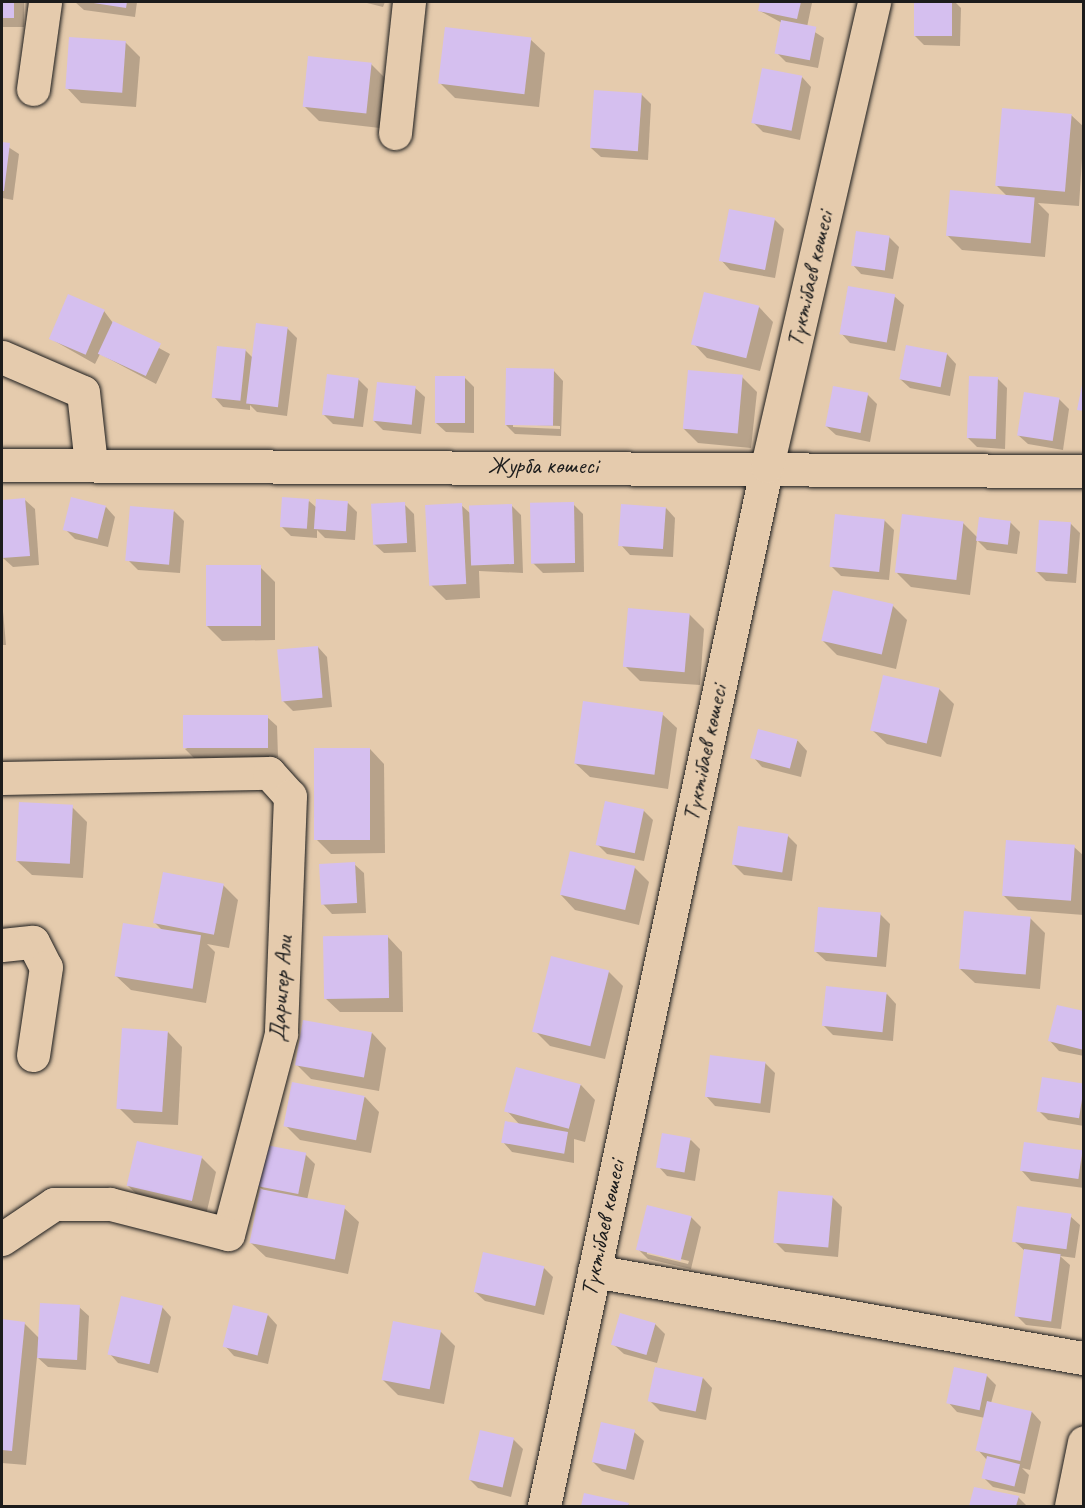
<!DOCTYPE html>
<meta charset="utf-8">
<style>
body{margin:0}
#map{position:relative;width:1085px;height:1508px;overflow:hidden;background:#e5cbad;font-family:Caveat,sans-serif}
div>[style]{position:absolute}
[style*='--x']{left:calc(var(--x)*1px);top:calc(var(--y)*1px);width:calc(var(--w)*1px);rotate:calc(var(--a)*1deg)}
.shadow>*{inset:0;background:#0003;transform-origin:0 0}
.building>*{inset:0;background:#d5bfef;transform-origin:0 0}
.roads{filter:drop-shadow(0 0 2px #1c1c1c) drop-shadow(0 0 2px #1c1c1c)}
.minor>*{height:33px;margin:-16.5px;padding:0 16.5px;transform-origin:16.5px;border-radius:16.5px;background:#e5cbad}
span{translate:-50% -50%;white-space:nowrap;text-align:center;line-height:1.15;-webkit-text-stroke:5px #e5cbad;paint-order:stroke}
.street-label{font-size:24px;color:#1c1c1c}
.frame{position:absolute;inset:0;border:3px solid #1c1c1c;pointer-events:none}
</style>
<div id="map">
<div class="shadow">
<div style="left:2px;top:2px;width:22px;height:25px"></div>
<div style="clip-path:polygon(75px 2px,137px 2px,135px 17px,84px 10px)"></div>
<div style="clip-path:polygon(363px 2px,385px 2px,383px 7px)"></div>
<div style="clip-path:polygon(762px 2px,812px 3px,807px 27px,824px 38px,818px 68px,786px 62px,776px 52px,782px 23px,760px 11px)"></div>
<div style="clip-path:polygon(916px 2px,955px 2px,961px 8px,960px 46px,924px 45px,914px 35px)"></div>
<div style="clip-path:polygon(530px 39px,545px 53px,539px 107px,455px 98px,440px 83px)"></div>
<div style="clip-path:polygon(125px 42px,140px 57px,136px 107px,81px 103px,67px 88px)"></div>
<div style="clip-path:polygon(371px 64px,386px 79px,380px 128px,319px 121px,304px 106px)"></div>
<div style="clip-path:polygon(802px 77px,811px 87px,800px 140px,763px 132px,753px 122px)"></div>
<div style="clip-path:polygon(641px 94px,651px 104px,648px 160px,601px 157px,591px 148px)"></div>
<div style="clip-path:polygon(1071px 115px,1084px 127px,1079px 206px,1038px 203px,1049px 214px,1045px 257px,962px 250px,947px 235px,1007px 196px,997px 186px)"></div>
<div style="clip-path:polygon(2px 143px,19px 154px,13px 200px,2px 198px)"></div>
<div style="clip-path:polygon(774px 219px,784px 229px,775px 278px,730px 270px,721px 260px)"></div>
<div style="clip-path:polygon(889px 237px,899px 247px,893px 279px,861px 274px,852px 264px)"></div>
<div style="clip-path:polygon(706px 294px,759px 307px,773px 322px,760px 371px,707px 358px,693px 343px)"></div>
<div style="clip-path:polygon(894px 296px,904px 305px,895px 351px,850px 343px,841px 333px)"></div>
<div style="clip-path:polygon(104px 311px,113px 323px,170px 354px,156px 384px,100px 354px,95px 364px,51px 339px)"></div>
<div style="clip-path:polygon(287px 328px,297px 338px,287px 416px,257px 412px,250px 405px,250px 410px,223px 407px,214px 397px,245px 350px,253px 358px)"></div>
<div style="clip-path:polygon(947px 354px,956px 364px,950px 396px,910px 388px,900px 379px)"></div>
<div style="clip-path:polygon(evenodd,554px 371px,563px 381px,561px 436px,515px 434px,506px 425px,554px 371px,513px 424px,560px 426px,560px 429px,513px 427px,513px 424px)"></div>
<div style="clip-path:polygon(742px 377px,757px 392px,751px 448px,698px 443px,683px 428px)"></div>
<div style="clip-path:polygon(465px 378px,474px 387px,474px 433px,446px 432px,436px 423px)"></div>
<div style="clip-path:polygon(997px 378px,1007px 388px,1005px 449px,977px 447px,968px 438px)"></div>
<div style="clip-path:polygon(358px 379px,368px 389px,363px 427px,333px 424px,323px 414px)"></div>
<div style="clip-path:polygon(415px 388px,425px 397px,421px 434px,383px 430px,373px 420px)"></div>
<div style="clip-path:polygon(867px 394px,877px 404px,870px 442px,836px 435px,826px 426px)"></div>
<div style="clip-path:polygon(1059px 399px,1069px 409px,1063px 450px,1028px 444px,1018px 435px)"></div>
<div style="clip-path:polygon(25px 500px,35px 509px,39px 565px,13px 567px,3px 558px,2px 501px)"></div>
<div style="clip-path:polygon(309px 501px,317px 508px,348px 503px,357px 512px,355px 540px,325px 538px,317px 530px,317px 538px,291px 536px,281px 526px)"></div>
<div style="clip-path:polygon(404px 504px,414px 514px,416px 552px,384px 553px,374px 544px)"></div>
<div style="clip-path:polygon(573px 504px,583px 514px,584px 572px,543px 573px,533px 563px)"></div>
<div style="clip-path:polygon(461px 505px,471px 514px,512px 506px,521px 515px,523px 573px,479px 571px,480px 598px,446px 600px,431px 585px)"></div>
<div style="clip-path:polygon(106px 507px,115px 517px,108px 547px,75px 539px,65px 529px)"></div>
<div style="clip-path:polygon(666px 508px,675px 518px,673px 557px,630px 555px,621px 545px)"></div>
<div style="clip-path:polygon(174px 511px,184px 521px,180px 573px,138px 570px,128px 560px)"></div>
<div style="clip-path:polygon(884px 520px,894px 530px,889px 580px,841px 576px,832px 567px)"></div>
<div style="clip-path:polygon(1010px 522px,1020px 532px,1017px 554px,987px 550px,977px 540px,970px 595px,911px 587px,897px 573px,963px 523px,978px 538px)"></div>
<div style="clip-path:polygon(1070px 523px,1080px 533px,1076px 583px,1046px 581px,1036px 571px)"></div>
<div style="clip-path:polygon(260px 567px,275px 582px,275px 640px,222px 641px,207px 626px)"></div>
<div style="clip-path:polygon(2px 600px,6px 645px,2px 645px)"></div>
<div style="clip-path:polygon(892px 605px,907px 620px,896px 669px,837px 655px,823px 641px)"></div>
<div style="clip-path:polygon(689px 614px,704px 629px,700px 685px,640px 681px,625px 666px)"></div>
<div style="clip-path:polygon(318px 647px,327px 657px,332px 707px,293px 711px,283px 701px)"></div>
<div style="clip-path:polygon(939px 689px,954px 704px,941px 757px,887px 744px,872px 730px)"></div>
<div style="clip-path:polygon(662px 714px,677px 728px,668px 789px,590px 777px,575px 763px)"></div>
<div style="clip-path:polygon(267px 717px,277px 726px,278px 757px,194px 758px,185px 749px)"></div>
<div style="clip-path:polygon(759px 731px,798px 741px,807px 751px,801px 777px,762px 767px,753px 757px)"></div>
<div style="clip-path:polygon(370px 749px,384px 764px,385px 853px,331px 854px,316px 839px)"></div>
<div style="clip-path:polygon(72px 807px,87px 822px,83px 878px,32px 875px,17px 861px)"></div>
<div style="clip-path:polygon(643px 810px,653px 820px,644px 861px,607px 854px,597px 844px)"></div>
<div style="clip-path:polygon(787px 835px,797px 845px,792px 881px,744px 875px,734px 865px)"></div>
<div style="clip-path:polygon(1074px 847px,1084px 856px,1084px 915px,1018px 910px,1003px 895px)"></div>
<div style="clip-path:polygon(354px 864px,364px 873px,366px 913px,332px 914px,323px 904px)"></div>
<div style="clip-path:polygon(634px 867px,649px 882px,639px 925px,575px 910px,561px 895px)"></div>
<div style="clip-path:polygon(223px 885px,238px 900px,229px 948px,207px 944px,215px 952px,206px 1003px,131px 990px,116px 976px,163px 931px,155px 923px)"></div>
<div style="clip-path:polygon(880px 914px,890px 924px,886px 967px,826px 961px,816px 952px)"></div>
<div style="clip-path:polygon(1030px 918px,1045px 933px,1040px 989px,975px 983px,960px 969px)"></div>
<div style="clip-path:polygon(388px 937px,402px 952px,403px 1012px,340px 1012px,325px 998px)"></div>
<div style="clip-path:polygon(608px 971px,623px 986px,605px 1059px,550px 1046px,535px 1031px)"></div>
<div style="clip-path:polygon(887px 994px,896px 1004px,893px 1041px,833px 1035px,823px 1025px)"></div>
<div style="clip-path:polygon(1084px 1013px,1084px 1056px,1059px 1051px,1050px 1041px)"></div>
<div style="clip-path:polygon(168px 1032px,182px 1047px,178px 1125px,134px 1123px,119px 1108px)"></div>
<div style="clip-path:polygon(372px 1033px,386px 1048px,379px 1091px,311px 1079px,296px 1064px)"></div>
<div style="clip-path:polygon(765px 1063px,775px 1073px,770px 1113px,715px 1106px,706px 1096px)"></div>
<div style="clip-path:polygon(581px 1085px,595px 1100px,585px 1142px,574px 1139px,574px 1163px,512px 1152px,503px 1142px,520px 1125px,507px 1111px)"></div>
<div style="clip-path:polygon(1084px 1085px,1084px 1126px,1048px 1120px,1038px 1110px)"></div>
<div style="clip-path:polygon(365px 1097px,379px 1112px,371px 1153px,300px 1140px,285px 1125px)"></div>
<div style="clip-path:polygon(691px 1140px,700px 1149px,695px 1181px,667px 1176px,658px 1166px)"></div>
<div style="clip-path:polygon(1081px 1152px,1084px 1188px,1031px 1181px,1022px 1171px)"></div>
<div style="clip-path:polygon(305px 1154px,315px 1164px,307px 1200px,344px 1208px,359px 1222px,348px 1274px,266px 1257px,251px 1243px,265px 1192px,259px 1186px)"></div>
<div style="clip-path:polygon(201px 1157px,216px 1172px,206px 1215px,143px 1200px,128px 1186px)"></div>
<div style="clip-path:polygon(832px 1197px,842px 1207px,838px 1257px,785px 1252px,775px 1242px)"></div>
<div style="clip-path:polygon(1070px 1216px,1080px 1225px,1075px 1258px,1060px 1256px,1070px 1265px,1061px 1329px,1026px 1325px,1016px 1315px,1025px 1251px,1014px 1241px)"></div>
<div style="clip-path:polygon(evenodd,691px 1217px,701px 1227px,691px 1269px,648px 1259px,638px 1249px,691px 1217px,647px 1251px,689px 1261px,688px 1264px,647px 1254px,647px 1251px)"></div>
<div style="clip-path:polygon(543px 1267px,553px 1277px,544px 1315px,485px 1301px,475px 1292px)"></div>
<div style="clip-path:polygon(79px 1307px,89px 1316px,86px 1370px,48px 1367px,37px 1357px,26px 1465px,2px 1463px,2px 1321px,24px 1323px,39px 1338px)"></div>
<div style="clip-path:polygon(162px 1307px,171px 1317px,158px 1373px,118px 1363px,109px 1353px)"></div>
<div style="clip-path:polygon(268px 1315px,277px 1325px,268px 1364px,234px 1356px,225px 1346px)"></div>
<div style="clip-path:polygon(655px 1324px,665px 1334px,657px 1363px,624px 1354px,614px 1345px)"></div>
<div style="clip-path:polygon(440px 1331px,455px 1346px,444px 1404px,398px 1395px,383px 1380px)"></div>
<div style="clip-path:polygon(986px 1375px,996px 1385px,991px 1403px,1032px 1412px,1041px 1422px,1030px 1470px,1022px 1468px,1029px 1475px,1025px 1494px,993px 1487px,983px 1477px,987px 1460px,978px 1450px,985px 1418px,957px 1412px,948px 1402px)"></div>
<div style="clip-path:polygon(703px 1378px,712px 1388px,706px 1420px,660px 1411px,650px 1401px)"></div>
<div style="clip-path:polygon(634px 1432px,644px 1441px,634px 1480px,602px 1471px,593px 1462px)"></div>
<div style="clip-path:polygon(513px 1439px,523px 1449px,511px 1497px,478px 1488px,469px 1479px)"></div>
<div style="clip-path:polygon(975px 1488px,1018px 1497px,1027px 1506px,971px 1506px)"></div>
<div style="clip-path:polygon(585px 1495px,628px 1504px,630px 1506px,583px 1506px)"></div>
</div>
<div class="building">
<div style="left:2px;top:2px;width:12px;height:16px"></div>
<div style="clip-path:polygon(87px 2px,127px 2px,126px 8px)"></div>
<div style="clip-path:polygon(760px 2px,801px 2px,797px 19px,758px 11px)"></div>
<div style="left:914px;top:2px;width:38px;height:34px"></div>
<div style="left:781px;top:20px;width:36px;height:34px;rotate:11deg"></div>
<div style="left:445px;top:27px;width:87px;height:57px;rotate:7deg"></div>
<div style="left:69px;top:37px;width:57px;height:52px;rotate:4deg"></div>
<div style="left:308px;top:56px;width:64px;height:51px;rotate:6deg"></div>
<div style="left:762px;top:68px;width:41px;height:56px;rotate:11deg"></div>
<div style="left:594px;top:90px;width:48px;height:58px;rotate:4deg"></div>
<div style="left:1002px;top:108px;width:70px;height:78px;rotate:5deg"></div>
<div style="clip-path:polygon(2px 142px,10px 143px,4px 191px,2px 191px)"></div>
<div style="left:950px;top:190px;width:85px;height:46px;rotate:5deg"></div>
<div style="left:729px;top:209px;width:47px;height:53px;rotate:11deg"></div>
<div style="left:856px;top:231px;width:34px;height:35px;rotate:8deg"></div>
<div style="left:848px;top:286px;width:48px;height:49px;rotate:10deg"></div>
<div style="left:704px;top:292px;width:57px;height:54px;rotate:14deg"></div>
<div style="left:68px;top:294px;width:40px;height:49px;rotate:23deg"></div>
<div style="left:113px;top:321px;width:53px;height:36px;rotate:25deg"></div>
<div style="left:256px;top:323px;width:32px;height:81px;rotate:7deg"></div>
<div style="left:906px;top:345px;width:42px;height:35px;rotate:11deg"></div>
<div style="left:217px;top:346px;width:29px;height:52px;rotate:6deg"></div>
<div style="left:506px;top:368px;width:48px;height:57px;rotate:1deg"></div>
<div style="left:688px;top:370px;width:55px;height:59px;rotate:5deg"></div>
<div style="left:327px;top:374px;width:32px;height:41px;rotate:7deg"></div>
<div style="clip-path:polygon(1084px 375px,1084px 411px,1077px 410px)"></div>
<div style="left:435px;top:376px;width:30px;height:47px"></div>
<div style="left:969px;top:376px;width:29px;height:62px;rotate:2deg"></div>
<div style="left:377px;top:382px;width:39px;height:39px;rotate:6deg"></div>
<div style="left:833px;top:386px;width:36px;height:41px;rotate:11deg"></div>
<div style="left:1024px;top:392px;width:36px;height:44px;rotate:9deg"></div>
<div style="left:71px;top:497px;width:36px;height:34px;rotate:14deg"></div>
<div style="left:282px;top:497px;width:27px;height:30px;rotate:4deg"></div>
<div style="clip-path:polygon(25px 498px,30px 556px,2px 558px,2px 500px)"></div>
<div style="left:316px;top:499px;width:32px;height:30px;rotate:4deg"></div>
<div style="left:405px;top:502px;width:41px;height:34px;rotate:87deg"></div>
<div style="left:574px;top:502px;width:61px;height:44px;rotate:89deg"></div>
<div style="left:462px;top:503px;width:81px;height:37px;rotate:87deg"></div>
<div style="left:512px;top:504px;width:60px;height:43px;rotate:88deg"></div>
<div style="left:621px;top:504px;width:45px;height:42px;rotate:4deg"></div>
<div style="left:130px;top:506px;width:44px;height:55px;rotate:5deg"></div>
<div style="left:835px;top:514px;width:50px;height:53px;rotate:6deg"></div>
<div style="left:902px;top:514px;width:62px;height:59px;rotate:7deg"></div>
<div style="left:979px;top:517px;width:32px;height:24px;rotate:7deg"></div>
<div style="left:1039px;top:520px;width:32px;height:52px;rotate:4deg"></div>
<div style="left:261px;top:565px;width:61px;height:55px;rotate:90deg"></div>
<div style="left:833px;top:590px;width:62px;height:52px;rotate:13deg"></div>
<div style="left:628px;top:608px;width:62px;height:59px;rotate:5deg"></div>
<div style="left:318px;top:646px;width:52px;height:41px;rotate:85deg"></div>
<div style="left:883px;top:675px;width:58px;height:57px;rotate:13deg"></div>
<div style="left:583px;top:701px;width:81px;height:63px;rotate:8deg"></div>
<div style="left:268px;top:715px;width:33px;height:85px;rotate:90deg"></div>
<div style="left:758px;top:729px;width:41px;height:30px;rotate:15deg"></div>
<div style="left:314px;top:748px;width:56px;height:92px"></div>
<div style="left:605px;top:801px;width:40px;height:45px;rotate:12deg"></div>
<div style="left:19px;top:802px;width:54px;height:59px;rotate:3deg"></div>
<div style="left:738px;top:826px;width:51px;height:39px;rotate:9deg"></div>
<div style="left:1006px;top:840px;width:69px;height:56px;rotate:4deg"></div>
<div style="left:570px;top:851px;width:67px;height:45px;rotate:13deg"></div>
<div style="left:355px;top:862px;width:41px;height:36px;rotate:87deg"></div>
<div style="left:163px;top:872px;width:62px;height:52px;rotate:11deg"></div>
<div style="left:818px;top:907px;width:63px;height:45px;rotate:5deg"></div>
<div style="left:964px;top:911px;width:67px;height:58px;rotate:5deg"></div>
<div style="left:123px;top:923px;width:79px;height:54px;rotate:9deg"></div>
<div style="left:388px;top:935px;width:63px;height:65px;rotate:89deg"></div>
<div style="left:551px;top:956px;width:60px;height:78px;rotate:14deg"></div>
<div style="left:826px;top:986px;width:61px;height:40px;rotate:6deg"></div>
<div style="clip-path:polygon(1057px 1005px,1084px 1011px,1084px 1050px,1048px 1041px)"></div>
<div style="left:303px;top:1020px;width:70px;height:46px;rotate:10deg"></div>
<div style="left:122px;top:1028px;width:46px;height:81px;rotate:4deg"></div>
<div style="left:710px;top:1055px;width:56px;height:42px;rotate:7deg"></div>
<div style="left:516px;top:1067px;width:67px;height:46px;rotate:15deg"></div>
<div style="left:1042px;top:1077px;width:43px;height:35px;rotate:9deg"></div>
<div style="left:292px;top:1082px;width:74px;height:45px;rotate:11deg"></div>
<div style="left:505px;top:1121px;width:64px;height:22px;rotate:10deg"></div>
<div style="left:662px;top:1133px;width:29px;height:35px;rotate:10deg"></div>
<div style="left:137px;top:1141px;width:67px;height:46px;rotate:13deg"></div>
<div style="left:1024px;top:1142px;width:59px;height:29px;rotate:8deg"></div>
<div style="left:266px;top:1145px;width:41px;height:42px;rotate:11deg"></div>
<div style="left:260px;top:1189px;width:87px;height:55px;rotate:11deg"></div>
<div style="left:778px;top:1191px;width:55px;height:52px;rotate:5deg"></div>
<div style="left:647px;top:1205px;width:46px;height:46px;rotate:14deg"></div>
<div style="left:1017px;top:1206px;width:55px;height:36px;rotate:8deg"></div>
<div style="left:1024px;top:1249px;width:37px;height:68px;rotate:8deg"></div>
<div style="left:483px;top:1252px;width:63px;height:41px;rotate:13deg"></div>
<div style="left:121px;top:1296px;width:43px;height:60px;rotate:13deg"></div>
<div style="left:40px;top:1303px;width:40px;height:55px;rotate:3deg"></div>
<div style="left:233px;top:1305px;width:36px;height:43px;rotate:14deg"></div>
<div style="left:620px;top:1313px;width:37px;height:33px;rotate:16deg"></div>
<div style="clip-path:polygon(2px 1319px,25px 1322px,12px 1451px,2px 1450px)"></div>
<div style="left:393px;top:1321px;width:49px;height:60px;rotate:11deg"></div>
<div style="left:655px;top:1367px;width:49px;height:35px;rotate:12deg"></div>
<div style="left:954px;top:1367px;width:34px;height:37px;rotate:12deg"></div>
<div style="left:987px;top:1401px;width:46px;height:51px;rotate:13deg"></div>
<div style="left:601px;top:1422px;width:35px;height:41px;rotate:13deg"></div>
<div style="left:480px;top:1430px;width:35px;height:51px;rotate:13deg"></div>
<div style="left:987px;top:1456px;width:34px;height:23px;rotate:14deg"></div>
<div style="clip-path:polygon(974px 1487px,1019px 1496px,1016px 1506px,969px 1506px)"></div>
<div style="clip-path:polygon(584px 1493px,629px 1503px,628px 1506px,581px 1506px)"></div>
</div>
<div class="roads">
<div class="minor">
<div style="--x:33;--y:89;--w:88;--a:-82.1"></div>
<div style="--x:395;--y:133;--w:132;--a:-83.9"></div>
<div style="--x:2;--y:357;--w:88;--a:23.4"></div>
<div style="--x:83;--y:392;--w:73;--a:83.7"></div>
<div style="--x:2;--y:465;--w:1082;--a:0.32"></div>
<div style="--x:2;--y:778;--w:267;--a:-1.1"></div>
<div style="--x:269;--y:773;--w:31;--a:48"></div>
<div style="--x:290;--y:796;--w:238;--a:92.2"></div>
<div style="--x:281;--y:1034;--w:207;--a:104.8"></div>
<div style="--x:228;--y:1234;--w:122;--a:-165.7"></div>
<div style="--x:110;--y:1204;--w:56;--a:180"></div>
<div style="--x:54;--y:1204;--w:63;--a:146.1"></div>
<div style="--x:2;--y:945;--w:31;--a:-6"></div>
<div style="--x:33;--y:942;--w:28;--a:63"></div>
<div style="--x:46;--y:967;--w:89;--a:98.4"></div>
<div style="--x:594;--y:1271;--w:498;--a:10.1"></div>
<div style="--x:544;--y:1506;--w:1064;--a:-77.9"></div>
<div style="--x:767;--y:466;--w:476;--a:-77"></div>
<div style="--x:1071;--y:1506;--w:65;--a:-78.5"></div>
</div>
</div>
<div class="street-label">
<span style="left:810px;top:279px;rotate:-77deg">Түктібаев көшесі</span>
<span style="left:543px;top:466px">Журба көшесі</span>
<span style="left:705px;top:753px;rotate:-78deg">Түктібаев көшесі</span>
<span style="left:281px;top:989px;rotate:-86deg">Даригер Али</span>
<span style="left:603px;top:1228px;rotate:-78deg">Түктібаев көшесі</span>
</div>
<div class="frame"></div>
</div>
